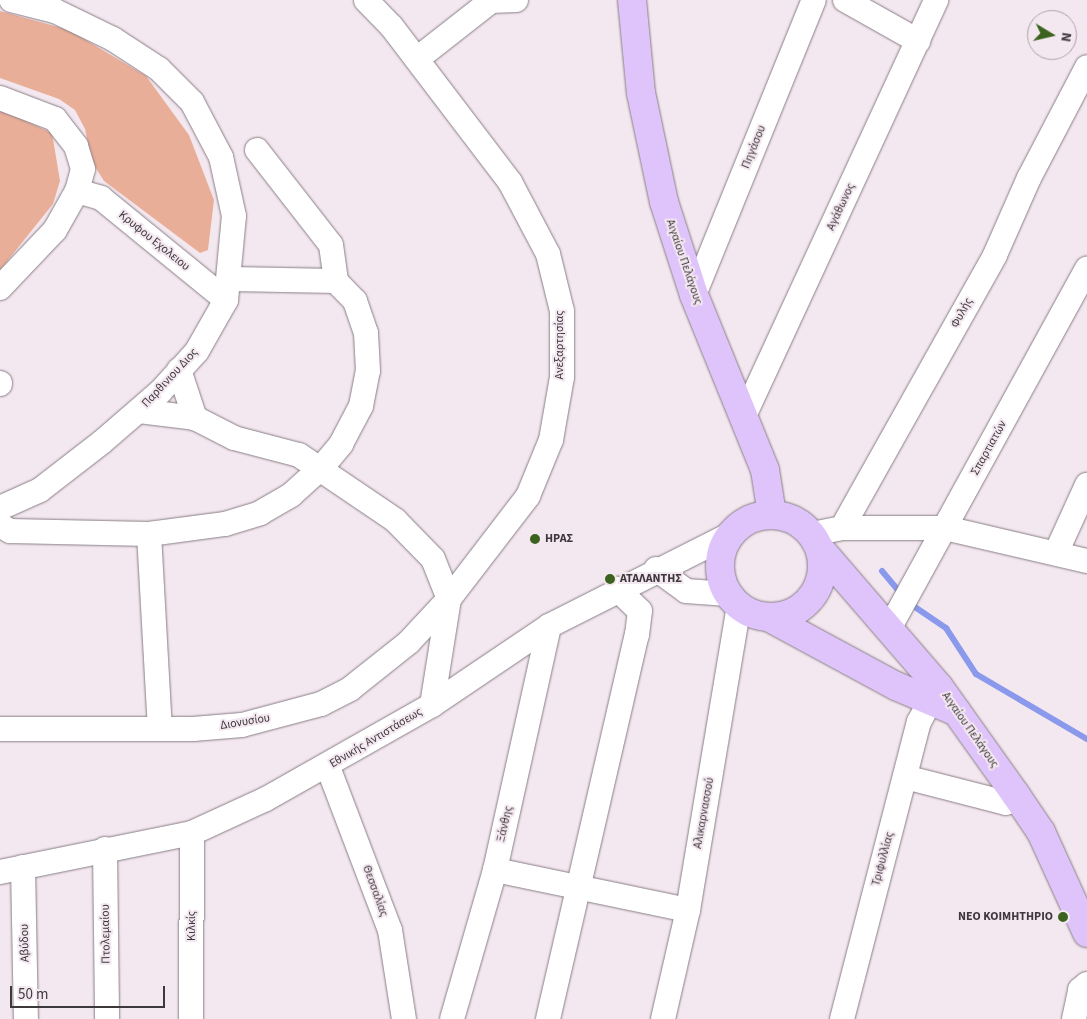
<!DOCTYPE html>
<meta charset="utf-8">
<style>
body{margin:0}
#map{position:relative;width:1087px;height:1019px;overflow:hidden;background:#f4e8f0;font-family:"Source Sans 3",sans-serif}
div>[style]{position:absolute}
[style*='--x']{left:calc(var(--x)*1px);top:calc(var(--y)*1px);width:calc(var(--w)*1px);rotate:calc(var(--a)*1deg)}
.green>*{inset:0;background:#e9ae98}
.stream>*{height:6px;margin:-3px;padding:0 3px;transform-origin:3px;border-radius:3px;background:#8a99ec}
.roads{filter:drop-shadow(0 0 1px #887e85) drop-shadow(0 0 1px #887e85)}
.minor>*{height:24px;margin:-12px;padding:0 12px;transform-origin:12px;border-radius:12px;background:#fff}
.major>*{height:28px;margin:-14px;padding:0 14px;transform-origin:14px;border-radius:14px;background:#dfc4fb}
.major>.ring{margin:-14px;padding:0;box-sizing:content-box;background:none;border:28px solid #dfc4fb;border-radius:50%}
.dots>*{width:14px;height:14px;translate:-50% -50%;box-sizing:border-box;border:2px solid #f4e8f0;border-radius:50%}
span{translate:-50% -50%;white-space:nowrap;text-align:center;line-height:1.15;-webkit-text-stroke:4px #f4e8f0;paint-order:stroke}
.street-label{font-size:12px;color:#3d383b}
.poi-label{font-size:12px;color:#3d383b;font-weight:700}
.left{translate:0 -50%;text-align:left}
.right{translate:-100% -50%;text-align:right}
.north{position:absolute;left:1027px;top:10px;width:50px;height:50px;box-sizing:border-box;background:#f4e8f0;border:1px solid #aba2a8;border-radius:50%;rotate:99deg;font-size:14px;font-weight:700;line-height:20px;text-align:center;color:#3d383b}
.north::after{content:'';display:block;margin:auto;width:18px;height:22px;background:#3b631f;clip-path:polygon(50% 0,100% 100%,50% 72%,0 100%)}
.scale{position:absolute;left:10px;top:986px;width:155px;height:22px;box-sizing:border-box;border:2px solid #3d383b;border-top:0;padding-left:6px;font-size:15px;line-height:18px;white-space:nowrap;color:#3d383b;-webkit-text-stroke:4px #f4e8f0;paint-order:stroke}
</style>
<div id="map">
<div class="green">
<div style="clip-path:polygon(0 11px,69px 30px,146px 76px,189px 135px,214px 200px,208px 250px,200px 253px,104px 181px,92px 162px,85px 129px,75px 110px,59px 99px,0 78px)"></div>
<div style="clip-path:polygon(0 109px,52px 133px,60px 181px,53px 204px,0 270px)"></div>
</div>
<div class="stream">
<div style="--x:882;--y:571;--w:31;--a:50"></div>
<div style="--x:909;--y:603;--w:45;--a:34"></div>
<div style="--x:946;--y:628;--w:55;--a:56.9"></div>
<div style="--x:976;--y:674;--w:129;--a:30.4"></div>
</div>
<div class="roads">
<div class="minor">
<div style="--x:845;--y:0;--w:84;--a:29.3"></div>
<div style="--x:417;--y:59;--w:94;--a:-38.1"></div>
<div style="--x:491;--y:1;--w:25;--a:-2"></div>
<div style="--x:0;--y:98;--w:59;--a:20.9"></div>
<div style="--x:55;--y:119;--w:34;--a:52"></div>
<div style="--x:76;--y:146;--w:24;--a:73"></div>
<div style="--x:83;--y:169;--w:23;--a:105"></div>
<div style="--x:77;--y:191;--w:45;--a:119.4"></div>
<div style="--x:55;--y:230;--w:80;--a:133.5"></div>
<div style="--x:257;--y:150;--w:120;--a:52.1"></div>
<div style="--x:331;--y:245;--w:36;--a:82"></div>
<div style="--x:77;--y:191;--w:25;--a:16"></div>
<div style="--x:101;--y:198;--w:161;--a:39.2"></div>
<div style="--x:694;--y:295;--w:318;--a:-67.9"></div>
<div style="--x:179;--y:370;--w:51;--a:71.6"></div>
<div style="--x:0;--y:383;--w:1;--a:90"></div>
<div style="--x:139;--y:411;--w:56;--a:7.1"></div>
<div style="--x:195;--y:418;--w:44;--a:27.1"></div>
<div style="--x:234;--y:438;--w:67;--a:14.7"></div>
<div style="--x:299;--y:455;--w:116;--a:34.1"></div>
<div style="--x:395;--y:520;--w:54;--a:45.7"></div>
<div style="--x:433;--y:559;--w:43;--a:68.2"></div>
<div style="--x:449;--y:599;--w:107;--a:99.1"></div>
<div style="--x:745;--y:414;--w:456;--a:-65.2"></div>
<div style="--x:0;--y:508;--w:44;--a:-24.2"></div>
<div style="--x:40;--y:490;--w:78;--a:-37.7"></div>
<div style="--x:102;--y:442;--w:77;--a:-40.8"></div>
<div style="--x:160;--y:392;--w:55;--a:-47.9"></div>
<div style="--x:197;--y:351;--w:59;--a:-60.4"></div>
<div style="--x:226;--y:300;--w:84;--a:-84.6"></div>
<div style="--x:234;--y:216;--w:60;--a:-102.4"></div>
<div style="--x:221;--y:157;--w:62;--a:-117.8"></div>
<div style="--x:192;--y:102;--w:47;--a:-135"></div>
<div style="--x:159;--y:69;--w:55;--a:-146.9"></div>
<div style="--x:113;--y:39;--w:64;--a:-154.2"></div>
<div style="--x:55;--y:11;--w:45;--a:-166"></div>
<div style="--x:0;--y:525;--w:12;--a:31"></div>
<div style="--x:10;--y:531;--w:139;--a:1.2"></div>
<div style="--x:149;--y:534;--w:77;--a:-7.5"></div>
<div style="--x:225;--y:524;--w:37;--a:-17"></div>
<div style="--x:260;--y:513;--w:36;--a:-30"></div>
<div style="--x:291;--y:495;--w:42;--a:-42.1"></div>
<div style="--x:322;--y:467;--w:30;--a:-50"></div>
<div style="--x:341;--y:444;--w:43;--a:-62.2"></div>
<div style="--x:361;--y:406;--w:36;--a:-79"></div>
<div style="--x:368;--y:371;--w:38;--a:-93"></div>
<div style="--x:366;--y:333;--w:34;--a:-109"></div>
<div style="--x:355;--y:301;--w:28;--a:-134"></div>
<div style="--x:336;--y:281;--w:105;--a:-178.9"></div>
<div style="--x:842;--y:528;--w:313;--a:-60.7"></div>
<div style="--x:995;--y:255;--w:84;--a:-66.2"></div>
<div style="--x:1029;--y:178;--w:125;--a:-62.4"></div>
<div style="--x:149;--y:534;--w:195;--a:86.8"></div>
<div style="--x:812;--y:534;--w:31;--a:-11"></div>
<div style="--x:842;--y:528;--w:103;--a:0"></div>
<div style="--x:945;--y:528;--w:146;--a:13.1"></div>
<div style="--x:1056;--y:553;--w:75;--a:-65.5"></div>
<div style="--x:656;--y:569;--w:37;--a:36"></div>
<div style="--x:686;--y:591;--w:42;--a:4.1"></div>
<div style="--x:890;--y:627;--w:409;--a:-61.2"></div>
<div style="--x:0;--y:729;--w:193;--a:0"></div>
<div style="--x:193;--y:729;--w:49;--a:-4.7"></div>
<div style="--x:242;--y:725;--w:82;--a:-14.9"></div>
<div style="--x:321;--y:704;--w:33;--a:-27"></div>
<div style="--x:350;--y:689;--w:75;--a:-38.5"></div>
<div style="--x:409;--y:642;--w:59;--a:-47.1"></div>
<div style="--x:449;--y:599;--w:130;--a:-52.5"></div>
<div style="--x:528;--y:496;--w:61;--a:-67.7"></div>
<div style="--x:551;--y:440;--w:64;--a:-80.1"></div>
<div style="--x:562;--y:377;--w:66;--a:-90"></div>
<div style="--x:562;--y:311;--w:59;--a:-103.8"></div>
<div style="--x:548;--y:254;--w:81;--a:-117.8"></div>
<div style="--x:510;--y:182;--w:196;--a:-127.3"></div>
<div style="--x:391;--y:26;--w:36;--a:-134"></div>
<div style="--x:328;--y:767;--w:174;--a:69.2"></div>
<div style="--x:390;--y:930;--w:90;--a:81.1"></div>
<div style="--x:905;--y:777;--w:104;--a:14.4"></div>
<div style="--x:1006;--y:803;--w:13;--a:-39"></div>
<div style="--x:105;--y:849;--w:170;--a:89.3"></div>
<div style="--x:23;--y:867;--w:152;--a:88.9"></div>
<div style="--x:495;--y:870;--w:197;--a:11.7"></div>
<div style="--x:0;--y:872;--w:196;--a:-11.5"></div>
<div style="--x:192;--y:833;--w:81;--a:-24.7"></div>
<div style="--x:266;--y:799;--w:191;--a:-29.5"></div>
<div style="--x:432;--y:705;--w:141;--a:-34"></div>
<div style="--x:549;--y:626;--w:197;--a:-26.8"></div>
<div style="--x:191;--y:1019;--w:186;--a:-89.7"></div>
<div style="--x:452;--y:1019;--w:155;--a:-73.9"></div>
<div style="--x:495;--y:870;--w:250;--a:-77.5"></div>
<div style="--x:548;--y:1019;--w:394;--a:-77"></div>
<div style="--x:637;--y:635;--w:24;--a:-83"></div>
<div style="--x:640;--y:611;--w:32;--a:-136"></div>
<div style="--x:663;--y:1019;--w:112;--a:-77.1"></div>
<div style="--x:688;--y:910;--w:308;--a:-80.5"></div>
<div style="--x:842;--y:1019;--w:307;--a:-75.5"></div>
<div style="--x:919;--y:722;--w:24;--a:-62"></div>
<div style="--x:1074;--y:1019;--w:30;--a:-78"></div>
<div style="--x:1080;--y:990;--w:9;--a:-41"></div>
</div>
<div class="major">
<div style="--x:632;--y:0;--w:93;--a:84.5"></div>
<div style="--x:641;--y:93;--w:111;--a:78.1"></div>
<div style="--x:664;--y:202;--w:98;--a:72.1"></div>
<div style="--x:694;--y:295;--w:189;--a:67.9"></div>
<div style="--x:765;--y:470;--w:45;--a:81"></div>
<div class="ring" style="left:720px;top:515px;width:74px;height:74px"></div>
<div style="--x:820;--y:549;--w:182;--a:49.2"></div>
<div style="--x:939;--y:687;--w:133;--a:54.5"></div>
<div style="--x:1016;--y:795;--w:45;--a:56"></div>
<div style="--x:1041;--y:832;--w:111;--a:65.5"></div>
<div style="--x:770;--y:618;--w:143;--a:28.4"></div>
<div style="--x:896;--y:686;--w:66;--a:23.1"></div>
</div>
</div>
<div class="dots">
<div style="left:535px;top:539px;background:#3b631f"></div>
<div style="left:610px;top:579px;background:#3b631f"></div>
<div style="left:1063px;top:917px;background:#3b631f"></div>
</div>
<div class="street-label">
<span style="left:754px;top:147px;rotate:-68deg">Πηγάσου</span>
<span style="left:841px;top:207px;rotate:-65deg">Αγάθωνος</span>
<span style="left:154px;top:241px;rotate:39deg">Κρυφου Εχολειου</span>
<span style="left:684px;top:262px;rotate:71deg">Αιγαίου Πελάγους</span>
<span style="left:962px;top:313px;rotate:-61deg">Φυλής</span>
<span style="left:560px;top:345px;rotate:-90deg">Ανεξαρτησίας</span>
<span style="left:170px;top:378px;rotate:-47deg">Παρθινιου Διος</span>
<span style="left:989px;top:448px;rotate:-61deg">Σπαρτιατών</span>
<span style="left:245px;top:722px;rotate:-9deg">Διονυσίου</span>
<span style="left:970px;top:730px;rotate:55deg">Αιγαίου Πελάγους</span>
<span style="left:376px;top:738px;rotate:-31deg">Εθνικής Αντιστάσεως</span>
<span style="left:704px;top:813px;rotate:-80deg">Αλικαρνασσού</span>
<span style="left:505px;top:824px;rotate:-77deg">Ξάνθης</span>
<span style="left:883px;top:859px;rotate:-75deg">Τριφυλλίας</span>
<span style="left:375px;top:891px;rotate:70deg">Θεσσαλίας</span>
<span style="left:192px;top:926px;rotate:-90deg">Κιλκίς</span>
<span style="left:106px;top:934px;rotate:-91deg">Πτολεμαίου</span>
<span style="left:25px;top:943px;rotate:-91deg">Αβύδου</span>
</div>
<div class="poi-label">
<span class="left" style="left:545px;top:539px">ΗΡΑΣ</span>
<span class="left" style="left:620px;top:579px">ΑΤΑΛΑΝΤΗΣ</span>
<span class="right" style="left:1053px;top:917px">ΝΕΟ ΚΟΙΜΗΤΗΡΙΟ</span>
</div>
<div class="north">N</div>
<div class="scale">50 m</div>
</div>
